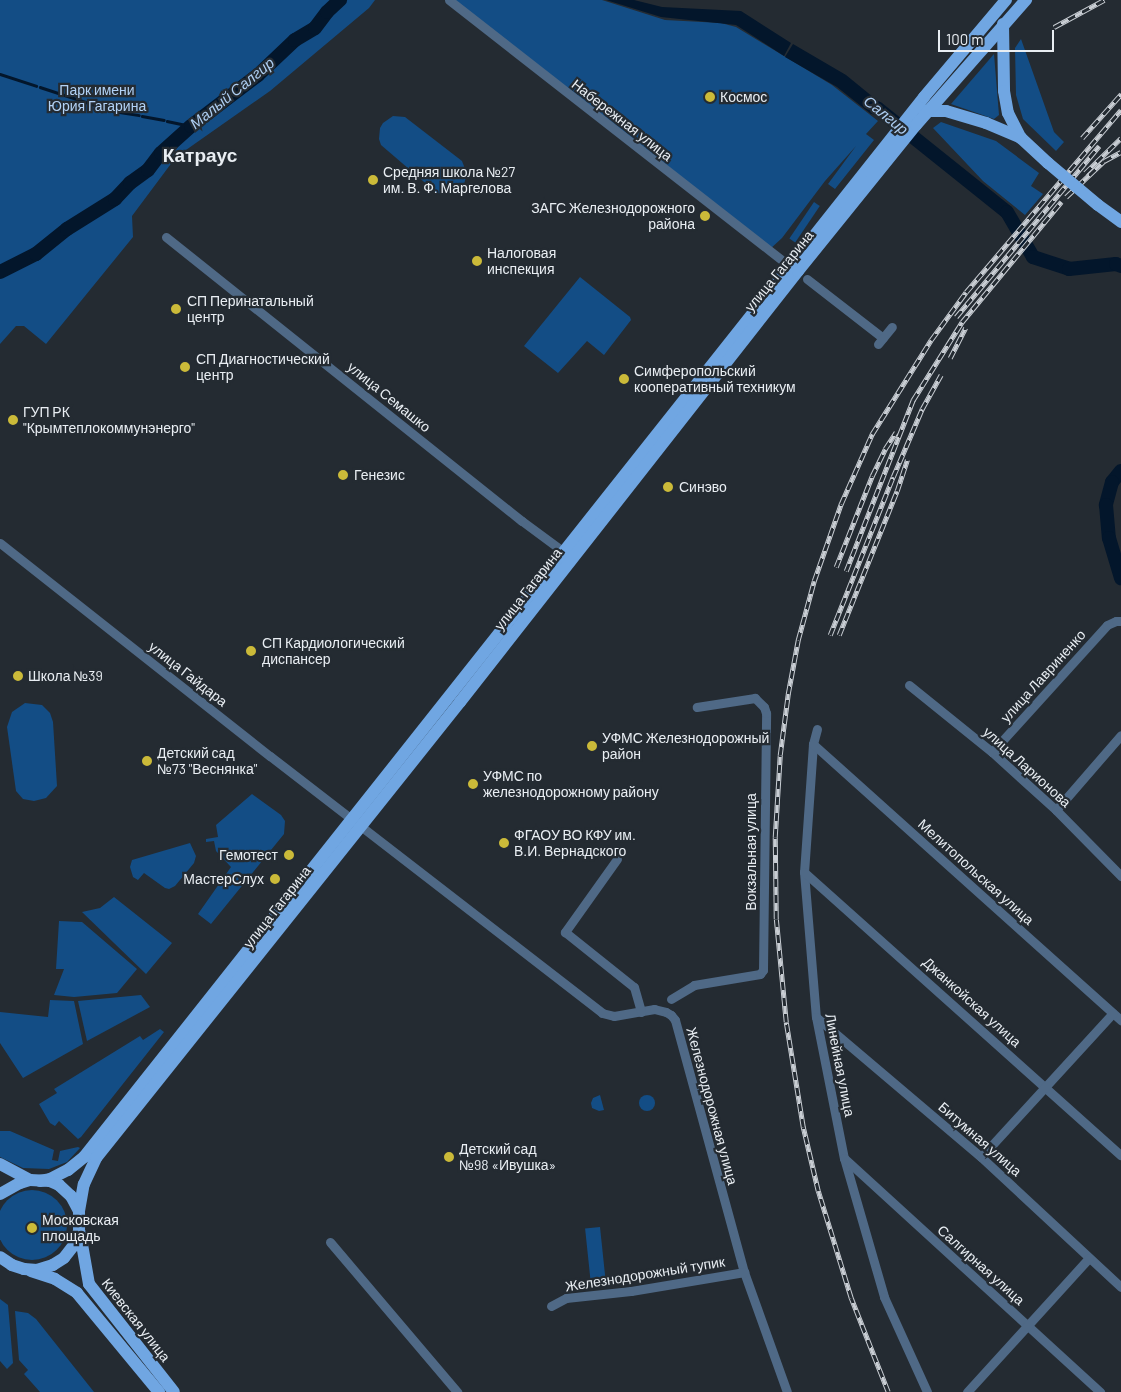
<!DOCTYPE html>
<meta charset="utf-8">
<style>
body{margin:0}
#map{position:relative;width:1121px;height:1392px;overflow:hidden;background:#242b32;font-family:Barlow,sans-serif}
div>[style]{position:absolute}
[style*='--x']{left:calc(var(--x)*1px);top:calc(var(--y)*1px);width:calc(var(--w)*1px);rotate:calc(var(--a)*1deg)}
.green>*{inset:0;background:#134d85;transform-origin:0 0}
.round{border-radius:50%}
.water>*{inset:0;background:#03162b}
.stream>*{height:2.5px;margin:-1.25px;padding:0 1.25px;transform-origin:1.25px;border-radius:1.25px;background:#03162b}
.river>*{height:14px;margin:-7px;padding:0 7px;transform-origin:7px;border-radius:7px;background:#03162b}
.minor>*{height:9px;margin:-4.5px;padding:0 4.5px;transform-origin:4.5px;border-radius:4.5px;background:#4f6986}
.primary>*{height:12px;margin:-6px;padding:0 6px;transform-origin:6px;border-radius:6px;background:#70a6e2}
.rail>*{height:4.5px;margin-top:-2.25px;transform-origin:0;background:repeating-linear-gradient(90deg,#242b32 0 8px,#c9ced4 0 16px);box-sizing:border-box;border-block:1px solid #c9ced4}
.primary-bridge>*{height:12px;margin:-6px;padding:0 6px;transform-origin:6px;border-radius:6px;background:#70a6e2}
.dots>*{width:14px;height:14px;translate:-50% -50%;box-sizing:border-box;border:2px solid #242b32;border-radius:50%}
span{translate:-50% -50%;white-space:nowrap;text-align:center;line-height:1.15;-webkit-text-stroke:4.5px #242b32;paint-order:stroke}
.park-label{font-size:14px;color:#b2d2f6}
.poi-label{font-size:14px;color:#e9eef3}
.left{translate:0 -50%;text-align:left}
.right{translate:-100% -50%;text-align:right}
.street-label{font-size:14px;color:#e9eef3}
.water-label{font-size:15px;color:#aecef2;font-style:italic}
.district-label{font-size:19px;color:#e9eef3;font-weight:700}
.scale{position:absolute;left:938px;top:30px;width:116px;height:22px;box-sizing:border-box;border:2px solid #e9eef3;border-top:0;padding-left:6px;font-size:15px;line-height:18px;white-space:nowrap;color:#e9eef3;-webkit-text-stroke:4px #242b32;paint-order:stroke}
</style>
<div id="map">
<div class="green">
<div style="clip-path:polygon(0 0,375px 0,369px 8px,270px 91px,176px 157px,132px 216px,133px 237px,46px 344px,24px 326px,16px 326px,0 344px)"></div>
<div style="clip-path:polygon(454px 0,602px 0,665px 20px,721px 23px,736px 27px,832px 85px,878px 121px,866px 134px,874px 140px,835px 189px,828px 184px,856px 146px,825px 181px,782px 238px,769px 250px)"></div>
<div style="clip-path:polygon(1021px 39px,1054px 132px,1064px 142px,1056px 151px,1023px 119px,1016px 95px,1015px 48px)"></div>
<div style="clip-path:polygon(994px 54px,999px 115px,994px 119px,951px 104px)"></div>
<div style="clip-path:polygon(393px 116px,405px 117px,462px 161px,467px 174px,463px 187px,451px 194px,437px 193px,381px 145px,379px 139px,380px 128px,383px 123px)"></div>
<div style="clip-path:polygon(941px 122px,996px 141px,1039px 173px,1031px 186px,1043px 194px,1025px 215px,983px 181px,933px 128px)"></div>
<div style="left:814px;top:202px;width:7px;height:44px;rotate:34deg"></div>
<div style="clip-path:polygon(580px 277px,630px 317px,631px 320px,604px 355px,587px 341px,558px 373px,524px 346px)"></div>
<div style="clip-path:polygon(25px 703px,42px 705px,50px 713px,53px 722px,57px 786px,46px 798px,34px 801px,23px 799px,16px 791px,7px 727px,12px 712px)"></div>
<div style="clip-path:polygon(252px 794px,281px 815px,285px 821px,284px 834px,211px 924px,198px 914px,231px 867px,216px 851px,214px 841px,206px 842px,206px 839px,218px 837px,216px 825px)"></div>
<div style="clip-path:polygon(190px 843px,196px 856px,194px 863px,175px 886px,169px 889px,165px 888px,144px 873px,138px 880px,133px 877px,130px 867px,132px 860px)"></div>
<div style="clip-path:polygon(114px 897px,172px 943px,146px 974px,82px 912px,100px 908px)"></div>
<div style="clip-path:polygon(59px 921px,82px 922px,137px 969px,117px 993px,74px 997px,54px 995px,64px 969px,56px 969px)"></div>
<div style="clip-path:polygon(141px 995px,150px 1007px,87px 1041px,78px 1001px)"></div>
<div style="clip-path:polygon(50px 1000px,74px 1001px,83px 1044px,23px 1078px,0 1043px,0 1012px,48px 1017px)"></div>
<div style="clip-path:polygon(160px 1029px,164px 1032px,81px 1137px,78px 1139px,59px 1121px,55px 1126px,50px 1123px,39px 1104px,57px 1093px,54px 1089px,140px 1036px,143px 1040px)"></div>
<div style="clip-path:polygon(600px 1095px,604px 1110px,599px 1111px,592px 1108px,591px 1103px,593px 1098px)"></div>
<div class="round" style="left:639px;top:1095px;width:16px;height:16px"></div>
<div style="clip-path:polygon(0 1131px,10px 1131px,54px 1150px,52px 1160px,58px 1161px,60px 1151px,78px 1147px,80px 1148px,67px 1162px,49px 1169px,23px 1168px,0 1157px)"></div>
<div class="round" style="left:-3px;top:1190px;width:70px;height:70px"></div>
<div style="left:600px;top:1227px;width:51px;height:15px;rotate:84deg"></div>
<div style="clip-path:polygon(0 1299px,8px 1305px,13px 1363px,7px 1369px,0 1361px)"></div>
<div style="clip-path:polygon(15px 1311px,28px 1313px,36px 1319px,94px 1392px,40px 1392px,24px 1374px,28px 1370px,19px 1360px)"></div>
</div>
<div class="water">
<div style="clip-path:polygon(606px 0,634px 0,662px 7px,741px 11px,791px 43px,784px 56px,736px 25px,661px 17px)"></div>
<div style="clip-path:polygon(793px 44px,846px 75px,895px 115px,887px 125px,880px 115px,871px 114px,837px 87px,785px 57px)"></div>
</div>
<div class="stream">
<div style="--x:0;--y:74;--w:38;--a:18"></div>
<div style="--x:40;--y:87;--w:77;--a:18.2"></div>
<div style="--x:113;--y:111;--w:26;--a:9"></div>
<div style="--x:142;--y:116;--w:22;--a:10"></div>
<div style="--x:167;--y:121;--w:25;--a:12"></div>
</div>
<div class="river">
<div style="--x:877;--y:108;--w:166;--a:38.7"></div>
<div style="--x:1007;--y:212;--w:52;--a:60"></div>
<div style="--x:1033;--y:257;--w:38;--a:18"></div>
<div style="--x:1069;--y:269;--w:47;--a:-6.1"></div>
<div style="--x:1116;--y:264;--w:5;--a:22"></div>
<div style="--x:0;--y:272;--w:40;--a:-26.6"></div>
<div style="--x:36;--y:254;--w:40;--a:-39"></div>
<div style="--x:67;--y:229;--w:57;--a:-32"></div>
<div style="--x:115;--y:199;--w:22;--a:-47"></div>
<div style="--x:130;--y:183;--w:22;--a:-36"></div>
<div style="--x:148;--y:170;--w:21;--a:-53"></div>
<div style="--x:161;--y:153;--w:40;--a:-42"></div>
<div style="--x:191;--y:126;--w:84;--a:-37.3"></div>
<div style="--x:258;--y:75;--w:51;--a:-43.4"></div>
<div style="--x:295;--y:40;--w:23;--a:-31"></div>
<div style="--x:315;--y:28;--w:20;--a:-53"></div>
<div style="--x:327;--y:12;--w:18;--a:-43"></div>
<div style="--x:1121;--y:471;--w:14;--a:129"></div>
<div style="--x:1112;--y:482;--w:24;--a:105"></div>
<div style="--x:1106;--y:505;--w:33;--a:85"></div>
<div style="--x:1109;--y:538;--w:42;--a:73.3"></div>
</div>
<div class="minor">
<div style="--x:449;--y:0;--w:432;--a:38"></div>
<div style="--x:166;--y:237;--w:455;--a:38.6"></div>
<div style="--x:522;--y:521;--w:57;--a:36.5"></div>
<div style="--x:807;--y:279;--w:96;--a:37.8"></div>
<div style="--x:878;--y:344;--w:22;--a:-51"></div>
<div style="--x:0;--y:543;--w:344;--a:38.3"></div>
<div style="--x:270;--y:756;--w:420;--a:37.7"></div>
<div style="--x:602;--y:1013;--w:12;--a:14"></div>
<div style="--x:614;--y:1016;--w:41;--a:-9.9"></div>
<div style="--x:654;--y:1009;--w:12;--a:14"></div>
<div style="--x:666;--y:1012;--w:6;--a:31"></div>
<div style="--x:671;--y:1015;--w:6;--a:51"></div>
<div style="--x:675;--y:1020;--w:261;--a:74.7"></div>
<div style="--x:744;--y:1272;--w:127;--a:70.3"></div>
<div style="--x:909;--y:685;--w:107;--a:38.9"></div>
<div style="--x:992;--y:752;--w:86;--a:42.2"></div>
<div style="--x:1056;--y:810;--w:93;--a:45.4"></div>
<div style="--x:817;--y:729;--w:16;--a:105"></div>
<div style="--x:813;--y:744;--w:128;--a:94"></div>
<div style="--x:804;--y:872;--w:145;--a:85.3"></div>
<div style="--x:816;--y:1017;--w:144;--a:78.8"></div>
<div style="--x:844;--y:1158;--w:145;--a:73.9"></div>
<div style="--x:884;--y:1297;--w:104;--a:65.6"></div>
<div style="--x:813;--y:744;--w:414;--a:41.9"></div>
<div style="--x:992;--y:752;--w:171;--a:-47.8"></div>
<div style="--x:1107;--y:625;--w:10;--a:-24"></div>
<div style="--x:1116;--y:621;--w:5;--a:0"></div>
<div style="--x:1056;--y:810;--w:99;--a:-49.1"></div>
<div style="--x:617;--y:859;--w:90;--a:125.5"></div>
<div style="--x:565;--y:932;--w:88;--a:38.6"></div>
<div style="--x:634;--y:987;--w:26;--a:74"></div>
<div style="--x:804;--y:872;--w:425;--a:41.8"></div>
<div style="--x:671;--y:999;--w:27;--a:-31"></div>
<div style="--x:694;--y:985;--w:67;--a:-9.5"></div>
<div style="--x:760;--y:974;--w:5;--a:-53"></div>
<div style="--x:763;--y:970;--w:257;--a:-89.3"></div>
<div style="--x:766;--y:713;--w:6;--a:-108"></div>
<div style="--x:764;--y:707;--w:13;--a:-135"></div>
<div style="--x:755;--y:698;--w:59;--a:171.2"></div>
<div style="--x:816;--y:1017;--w:216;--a:40.3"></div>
<div style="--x:981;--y:1157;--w:191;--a:42.9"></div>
<div style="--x:981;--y:1157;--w:195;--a:-47.5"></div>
<div style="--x:844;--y:1158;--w:347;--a:42.4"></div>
<div style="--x:330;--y:1242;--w:197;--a:49.7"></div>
<div style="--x:551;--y:1306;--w:17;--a:-28"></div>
<div style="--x:566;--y:1298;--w:65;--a:-6.1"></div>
<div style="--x:631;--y:1291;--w:115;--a:-9.5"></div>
<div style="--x:967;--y:1392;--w:181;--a:-47.7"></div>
</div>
<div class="primary">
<div style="--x:1003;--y:24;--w:67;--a:89.1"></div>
<div style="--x:1004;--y:91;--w:22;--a:80"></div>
<div style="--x:1008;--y:113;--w:28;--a:63"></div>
<div style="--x:1021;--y:138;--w:37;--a:43"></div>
<div style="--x:924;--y:111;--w:22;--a:0"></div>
<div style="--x:946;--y:111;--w:42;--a:16.7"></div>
<div style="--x:986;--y:123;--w:38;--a:23"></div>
<div style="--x:1098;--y:205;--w:29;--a:36"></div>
<div style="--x:0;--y:1164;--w:34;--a:28"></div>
<div style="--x:40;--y:1181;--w:10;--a:-11"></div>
<div style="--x:50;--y:1179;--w:20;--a:-27"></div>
<div style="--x:68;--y:1170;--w:21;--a:-39"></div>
<div style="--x:84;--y:1157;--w:1352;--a:-51.6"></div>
<div style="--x:924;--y:97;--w:127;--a:-49.8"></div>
<div style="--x:0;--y:1194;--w:23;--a:-29"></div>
<div style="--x:20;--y:1183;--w:10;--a:-17"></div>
<div style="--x:30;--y:1180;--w:20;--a:3"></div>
<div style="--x:50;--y:1181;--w:10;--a:24"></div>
<div style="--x:59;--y:1185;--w:16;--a:43"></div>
<div style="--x:71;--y:1196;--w:17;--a:62"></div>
<div style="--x:79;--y:1211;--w:20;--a:90"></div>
<div style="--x:79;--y:1231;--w:15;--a:110"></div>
<div style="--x:74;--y:1245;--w:16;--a:128"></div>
<div style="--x:64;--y:1258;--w:13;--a:148"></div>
<div style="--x:53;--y:1265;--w:17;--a:163"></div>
<div style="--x:37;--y:1270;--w:13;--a:-176"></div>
<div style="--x:24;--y:1269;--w:13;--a:-162"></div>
<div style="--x:12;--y:1265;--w:14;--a:-146"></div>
<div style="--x:79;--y:1211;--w:27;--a:-80"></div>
<div style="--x:84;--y:1184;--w:29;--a:-65"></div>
<div style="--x:96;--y:1158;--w:583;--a:-51.4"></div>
<div style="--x:460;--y:702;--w:548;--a:-51.9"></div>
<div style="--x:798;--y:271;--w:188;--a:-51.1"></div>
<div style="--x:916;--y:125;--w:167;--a:-48.7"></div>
<div style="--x:80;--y:1233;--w:52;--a:80"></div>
<div style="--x:89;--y:1284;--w:137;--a:51.8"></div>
<div style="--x:31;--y:1271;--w:25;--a:18"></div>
<div style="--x:55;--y:1279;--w:26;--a:32"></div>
<div style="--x:77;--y:1293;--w:129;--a:50.4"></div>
</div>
<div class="rail">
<div style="--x:1054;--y:27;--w:57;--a:-28.4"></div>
<div style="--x:1082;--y:138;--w:59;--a:-48.4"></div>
<div style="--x:1085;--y:173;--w:50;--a:-44.2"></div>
<div style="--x:1066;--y:197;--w:52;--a:-43.5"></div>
<div style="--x:1104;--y:161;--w:19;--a:-28"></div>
<div style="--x:956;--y:317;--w:223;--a:-50.1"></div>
<div style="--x:950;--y:358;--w:34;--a:-63"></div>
<div style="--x:836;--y:567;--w:98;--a:-68.4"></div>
<div style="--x:872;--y:476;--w:30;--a:-64"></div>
<div style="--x:885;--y:449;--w:20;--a:-57"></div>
<div style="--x:846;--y:571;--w:184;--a:-68.6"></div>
<div style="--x:913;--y:400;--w:92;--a:-57.9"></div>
<div style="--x:962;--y:322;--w:156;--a:-50.5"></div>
<div style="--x:830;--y:635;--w:170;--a:-68.3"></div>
<div style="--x:893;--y:477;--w:74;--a:-66.9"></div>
<div style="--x:922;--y:409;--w:39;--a:-61"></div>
<div style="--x:839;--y:635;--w:155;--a:-68.1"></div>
<div style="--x:897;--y:491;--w:33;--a:-72"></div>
<div style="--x:888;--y:1392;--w:101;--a:-111.5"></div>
<div style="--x:851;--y:1298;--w:112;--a:-107.1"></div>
<div style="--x:818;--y:1191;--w:66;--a:-103.2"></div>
<div style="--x:803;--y:1127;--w:106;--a:-99.2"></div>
<div style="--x:786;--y:1022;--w:103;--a:-95.5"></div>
<div style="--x:776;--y:919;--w:82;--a:-90.7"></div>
<div style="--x:775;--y:837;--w:82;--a:-86.5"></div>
<div style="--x:780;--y:755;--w:62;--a:-82.5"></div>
<div style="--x:788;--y:694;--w:55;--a:-79.5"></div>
<div style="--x:798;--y:640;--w:61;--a:-74.8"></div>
<div style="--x:814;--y:581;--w:82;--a:-70.7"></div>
<div style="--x:841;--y:504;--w:77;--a:-66.1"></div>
<div style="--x:872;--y:434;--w:111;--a:-57.9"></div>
<div style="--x:931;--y:340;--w:59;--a:-53.9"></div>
<div style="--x:966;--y:292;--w:239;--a:-49.6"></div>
</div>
<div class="primary-bridge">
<div style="--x:1048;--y:163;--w:65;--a:40"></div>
</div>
<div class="dots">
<div style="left:710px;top:97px;background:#cbba39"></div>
<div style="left:373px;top:180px;background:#cbba39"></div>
<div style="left:705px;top:216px;background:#cbba39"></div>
<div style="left:477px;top:261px;background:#cbba39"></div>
<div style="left:176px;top:309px;background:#cbba39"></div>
<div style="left:185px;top:367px;background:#cbba39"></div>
<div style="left:624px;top:379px;background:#cbba39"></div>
<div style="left:13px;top:420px;background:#cbba39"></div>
<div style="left:343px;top:475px;background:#cbba39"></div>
<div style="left:668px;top:487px;background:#cbba39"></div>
<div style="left:251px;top:651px;background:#cbba39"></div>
<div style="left:18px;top:676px;background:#cbba39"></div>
<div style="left:592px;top:746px;background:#cbba39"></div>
<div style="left:147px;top:761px;background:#cbba39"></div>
<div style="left:473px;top:784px;background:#cbba39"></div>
<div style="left:504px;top:843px;background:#cbba39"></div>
<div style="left:289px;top:855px;background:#cbba39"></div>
<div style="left:275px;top:879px;background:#cbba39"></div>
<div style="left:449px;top:1157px;background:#cbba39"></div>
<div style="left:32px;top:1228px;background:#cbba39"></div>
</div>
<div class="park-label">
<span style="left:97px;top:98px">Парк имени<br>Юрия Гагарина</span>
</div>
<div class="poi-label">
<span class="left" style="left:720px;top:97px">Космос</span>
<span class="left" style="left:383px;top:180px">Средняя школа №27<br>им. В. Ф. Маргелова</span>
<span class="right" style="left:695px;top:216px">ЗАГС Железнодорожного<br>района</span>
<span class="left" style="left:487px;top:261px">Налоговая<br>инспекция</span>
<span class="left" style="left:187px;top:309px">СП Перинатальный<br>центр</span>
<span class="left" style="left:196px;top:367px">СП Диагностический<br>центр</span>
<span class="left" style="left:634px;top:379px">Симферопольский<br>кооперативный техникум</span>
<span class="left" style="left:23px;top:420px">ГУП РК<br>"Крымтеплокоммунэнерго"</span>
<span class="left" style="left:354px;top:475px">Генезис</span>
<span class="left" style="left:679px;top:487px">Синэво</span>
<span class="left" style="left:262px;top:651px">СП Кардиологический<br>диспансер</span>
<span class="left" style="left:28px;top:676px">Школа №39</span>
<span class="left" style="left:602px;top:746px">УФМС Железнодорожный<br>район</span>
<span class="left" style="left:157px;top:761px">Детский сад<br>№73 "Веснянка"</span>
<span class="left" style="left:483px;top:784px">УФМС по<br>железнодорожному району</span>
<span class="left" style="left:514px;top:843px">ФГАОУ ВО КФУ им.<br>В.И. Вернадского</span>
<span class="right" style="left:278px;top:855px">Гемотест</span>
<span class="right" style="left:264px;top:879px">МастерСлух</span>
<span class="left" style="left:459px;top:1157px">Детский сад<br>№98 «Ивушка»</span>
<span class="left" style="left:42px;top:1228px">Московская<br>площадь</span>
</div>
<div class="street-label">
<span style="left:622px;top:120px;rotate:38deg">Набережная улица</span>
<span style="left:779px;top:271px;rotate:-51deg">улица Гагарина</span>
<span style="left:389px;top:397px;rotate:39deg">улица Семашко</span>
<span style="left:528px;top:589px;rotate:-52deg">улица Гагарина</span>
<span style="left:188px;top:674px;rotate:38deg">улица Гайдара</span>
<span style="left:1043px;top:676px;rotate:-48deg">улица Лавриненко</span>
<span style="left:1027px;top:767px;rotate:42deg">улица Ларионова</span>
<span style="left:751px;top:852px;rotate:-90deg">Вокзальная улица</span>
<span style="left:976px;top:872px;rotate:42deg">Мелитопольская улица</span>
<span style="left:277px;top:907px;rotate:-52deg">улица Гагарина</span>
<span style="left:972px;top:1002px;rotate:42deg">Джанкойская улица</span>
<span style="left:840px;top:1065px;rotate:79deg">Линейная улица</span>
<span style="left:712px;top:1106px;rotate:75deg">Железнодорожная улица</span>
<span style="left:980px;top:1139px;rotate:41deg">Битумная улица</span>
<span style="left:981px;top:1265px;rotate:42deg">Салгирная улица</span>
<span style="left:645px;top:1274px;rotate:-9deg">Железнодорожный тупик</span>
<span style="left:136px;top:1320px;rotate:52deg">Киевская улица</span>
</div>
<div class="water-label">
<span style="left:232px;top:93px;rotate:-39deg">Малый Салгир</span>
<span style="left:886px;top:115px;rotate:39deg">Салгир</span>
</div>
<div class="district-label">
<span style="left:200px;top:155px">Катраус</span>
</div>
<div class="scale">100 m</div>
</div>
